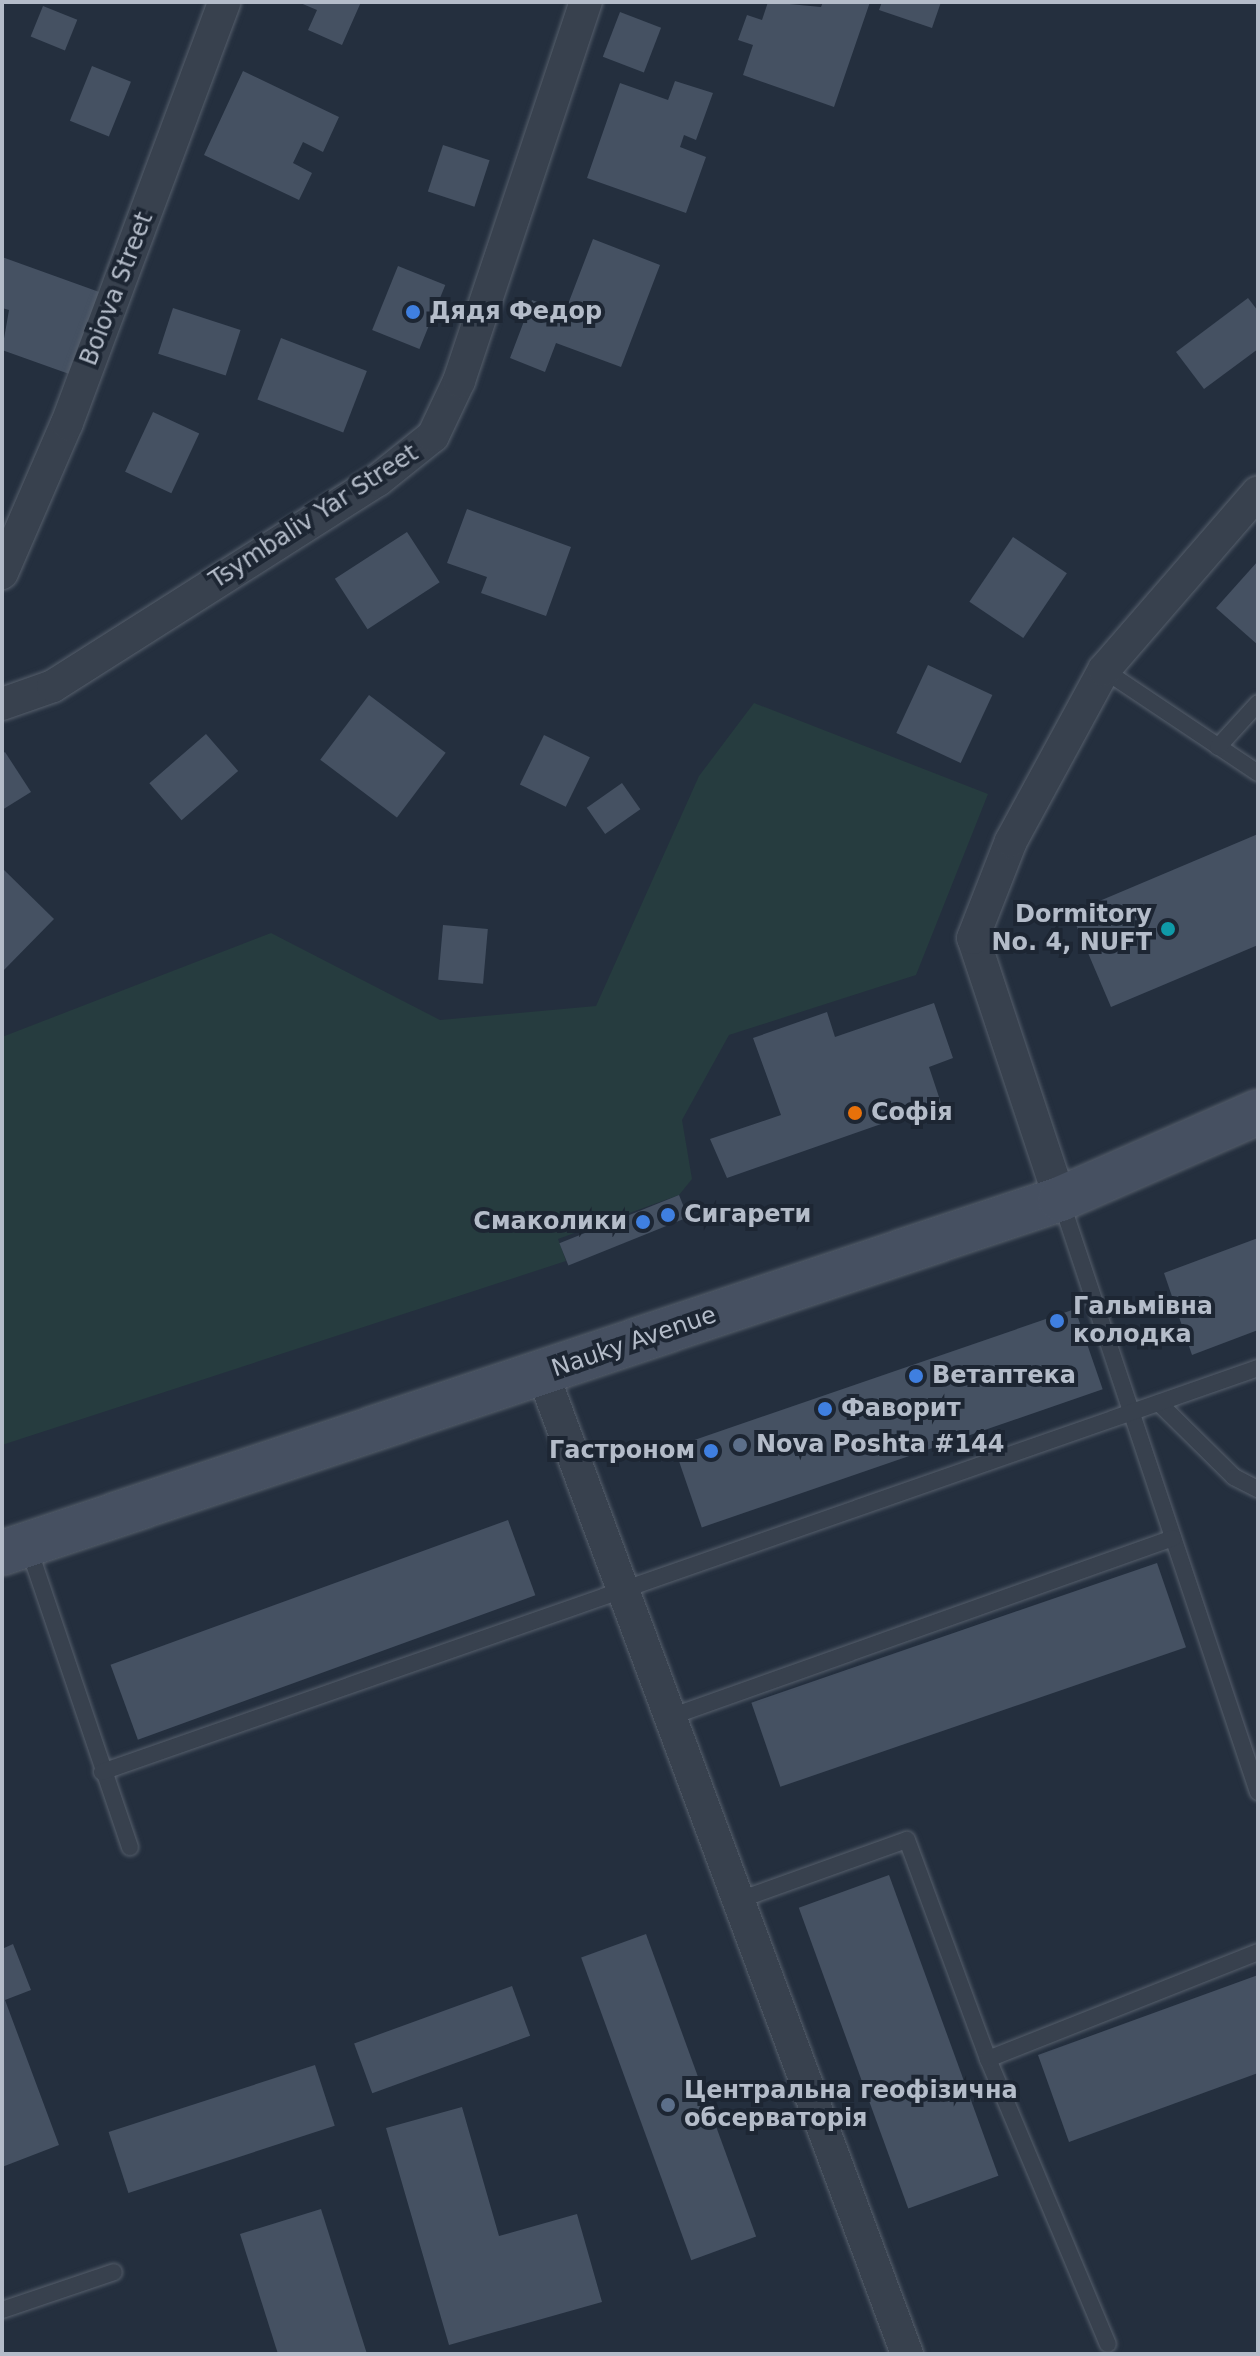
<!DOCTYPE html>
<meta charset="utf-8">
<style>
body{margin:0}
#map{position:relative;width:1260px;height:2356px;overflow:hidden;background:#242f3e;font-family:"DejaVu Sans",sans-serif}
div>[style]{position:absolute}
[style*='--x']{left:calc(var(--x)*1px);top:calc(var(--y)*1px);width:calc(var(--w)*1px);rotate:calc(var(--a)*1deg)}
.green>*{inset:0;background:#263c3f}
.building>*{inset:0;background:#455162;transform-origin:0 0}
.roads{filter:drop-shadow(0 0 2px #565f6c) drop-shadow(0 0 2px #565f6c)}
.lane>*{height:16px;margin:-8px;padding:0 8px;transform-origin:8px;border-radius:8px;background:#38414e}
.street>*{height:32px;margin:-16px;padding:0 16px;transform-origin:16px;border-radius:16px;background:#38414e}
.secondary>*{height:44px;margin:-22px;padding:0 22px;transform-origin:22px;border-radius:22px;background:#465061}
.dots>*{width:22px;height:22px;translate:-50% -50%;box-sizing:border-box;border:4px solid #1d2633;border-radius:50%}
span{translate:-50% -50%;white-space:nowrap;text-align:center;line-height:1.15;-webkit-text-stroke:8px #1d2633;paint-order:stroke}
.street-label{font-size:24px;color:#b4bcc9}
.poi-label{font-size:24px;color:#b4bcc9;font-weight:700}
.left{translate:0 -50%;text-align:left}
.right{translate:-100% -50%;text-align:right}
.frame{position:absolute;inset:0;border:4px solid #b4bcc9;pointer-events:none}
</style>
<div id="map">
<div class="green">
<div style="clip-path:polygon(754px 703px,988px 794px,916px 975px,729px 1035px,682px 1120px,692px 1179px,679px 1195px,558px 1239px,566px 1261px,2px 1445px,2px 1037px,271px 933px,440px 1020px,596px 1006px,699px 776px)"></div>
</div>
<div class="building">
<div style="clip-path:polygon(298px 2px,361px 2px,342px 45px,308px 30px,317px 10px)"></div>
<div style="clip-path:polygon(768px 2px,821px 7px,823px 2px,870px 2px,834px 107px,743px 75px,753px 45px,738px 40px,747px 15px,762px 20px)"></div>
<div style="clip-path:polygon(882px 2px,941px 2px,932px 28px,879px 10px)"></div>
<div style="left:43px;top:6px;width:37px;height:33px;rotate:22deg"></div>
<div style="left:620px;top:12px;width:44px;height:48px;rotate:21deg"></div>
<div style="left:92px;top:66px;width:42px;height:59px;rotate:22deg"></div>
<div style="clip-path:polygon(243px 71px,339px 117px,323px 152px,303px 142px,293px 163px,312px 173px,299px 200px,204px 155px)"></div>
<div style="clip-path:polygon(675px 81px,713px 93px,696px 140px,684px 135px,680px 147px,706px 157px,686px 213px,587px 178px,620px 83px,668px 100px)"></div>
<div style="left:443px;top:145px;width:49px;height:49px;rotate:18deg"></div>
<div style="clip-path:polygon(593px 239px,660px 265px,621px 367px,556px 343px,545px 372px,510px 358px,532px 300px,565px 312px)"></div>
<div style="clip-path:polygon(2px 257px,102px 293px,72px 375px,2px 350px,9px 310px,2px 308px)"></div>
<div style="left:398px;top:266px;width:51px;height:69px;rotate:22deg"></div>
<div style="clip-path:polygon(1248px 298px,1258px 311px,1258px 349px,1204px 389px,1176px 352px)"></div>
<div style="left:173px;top:308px;width:71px;height:48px;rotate:18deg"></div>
<div style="left:281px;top:338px;width:92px;height:66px;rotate:21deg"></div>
<div style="left:153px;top:412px;width:51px;height:66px;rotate:25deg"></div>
<div style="clip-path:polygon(467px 509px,571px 547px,546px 616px,481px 593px,487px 577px,447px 563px)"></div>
<div style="left:407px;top:532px;width:60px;height:86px;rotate:57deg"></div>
<div style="left:1013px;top:537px;width:65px;height:78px;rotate:34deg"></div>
<div style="clip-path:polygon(1258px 561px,1258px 645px,1216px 608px)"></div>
<div style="left:928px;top:665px;width:71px;height:75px;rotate:25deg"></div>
<div style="left:369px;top:695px;width:96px;height:81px;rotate:37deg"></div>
<div style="left:206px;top:734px;width:49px;height:75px;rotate:49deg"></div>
<div style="left:544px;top:735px;width:51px;height:55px;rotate:26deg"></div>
<div style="clip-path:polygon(5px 752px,31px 792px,2px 810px,2px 754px)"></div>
<div style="left:622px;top:783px;width:32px;height:43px;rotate:55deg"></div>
<div style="clip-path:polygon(1258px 834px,1258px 945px,1111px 1007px,1071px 913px)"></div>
<div style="clip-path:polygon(2px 868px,54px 919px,2px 972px)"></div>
<div style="left:443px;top:925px;width:45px;height:55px;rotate:5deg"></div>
<div style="clip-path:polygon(934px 1003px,953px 1058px,929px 1067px,941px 1103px,727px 1178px,710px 1139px,781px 1115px,753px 1038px,827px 1012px,835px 1037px)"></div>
<div style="left:679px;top:1195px;width:24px;height:129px;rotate:68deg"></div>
<div style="clip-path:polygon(1258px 1238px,1258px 1330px,1192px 1355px,1164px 1273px)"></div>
<div style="left:1075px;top:1309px;width:85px;height:424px;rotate:71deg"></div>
<div style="left:508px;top:1520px;width:80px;height:423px;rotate:70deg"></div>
<div style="left:1157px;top:1563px;width:89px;height:429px;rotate:71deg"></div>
<div style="left:889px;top:1875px;width:320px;height:96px;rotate:70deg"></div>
<div style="left:646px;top:1934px;width:322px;height:69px;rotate:70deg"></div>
<div style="clip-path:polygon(13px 1944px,31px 1990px,5px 2000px,59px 2145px,2px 2167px,2px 1949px)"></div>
<div style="clip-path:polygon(1258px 1975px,1258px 2073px,1069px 2142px,1038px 2055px)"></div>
<div style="left:512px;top:1986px;width:53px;height:168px;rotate:70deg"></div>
<div style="left:315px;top:2065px;width:64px;height:217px;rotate:72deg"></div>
<div style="clip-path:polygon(462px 2107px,499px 2236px,577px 2214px,602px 2302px,449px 2345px,386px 2128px)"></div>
<div style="clip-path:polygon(321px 2209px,367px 2354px,278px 2354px,240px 2234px)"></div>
</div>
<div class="roads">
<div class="lane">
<div style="--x:1104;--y:670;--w:185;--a:33.8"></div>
<div style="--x:1218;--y:747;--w:59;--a:-47.7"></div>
<div style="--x:1061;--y:1201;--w:623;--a:71.57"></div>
<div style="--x:1159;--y:1403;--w:105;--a:44.6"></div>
<div style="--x:1234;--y:1477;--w:27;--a:27"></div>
<div style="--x:28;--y:1546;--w:318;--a:71.3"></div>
<div style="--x:670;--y:1717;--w:534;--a:-19.59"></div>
<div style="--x:102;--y:1772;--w:1225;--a:-19.26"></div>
<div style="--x:739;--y:1900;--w:178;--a:-19.7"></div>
<div style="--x:907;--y:1840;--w:233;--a:69.7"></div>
<div style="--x:988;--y:2059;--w:309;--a:67.2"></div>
<div style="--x:988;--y:2059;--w:290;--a:-21.6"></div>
<div style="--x:2;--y:2310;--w:118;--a:-18.7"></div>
</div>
<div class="street">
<div style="--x:2;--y:573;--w:163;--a:-66.6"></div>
<div style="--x:67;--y:423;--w:449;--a:-69.5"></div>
<div style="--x:2;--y:704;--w:54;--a:-19.4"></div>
<div style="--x:53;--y:686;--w:385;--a:-32.4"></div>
<div style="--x:378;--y:480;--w:70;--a:-38.7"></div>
<div style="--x:433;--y:436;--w:61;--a:-64.7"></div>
<div style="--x:459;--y:381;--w:400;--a:-71.5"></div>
<div style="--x:1060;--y:1199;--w:275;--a:-108.4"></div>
<div style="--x:973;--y:938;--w:104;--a:-68.6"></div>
<div style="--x:1011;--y:841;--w:195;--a:-61.5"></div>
<div style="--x:1104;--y:670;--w:235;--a:-49.1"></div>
<div style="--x:542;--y:1372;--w:1048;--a:69.61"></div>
</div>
<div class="secondary">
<div style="--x:2;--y:1553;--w:1116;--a:-18.5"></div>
<div style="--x:1060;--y:1199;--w:216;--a:-23.7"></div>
</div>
</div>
<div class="dots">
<div style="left:413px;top:312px;background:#3f7fe0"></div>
<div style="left:1168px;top:929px;background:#0f9aa8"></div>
<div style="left:855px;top:1113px;background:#e8710a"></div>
<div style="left:668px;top:1215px;background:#3f7fe0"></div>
<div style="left:643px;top:1222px;background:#3f7fe0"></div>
<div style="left:1057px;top:1321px;background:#3f7fe0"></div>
<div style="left:916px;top:1376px;background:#3f7fe0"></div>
<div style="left:825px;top:1409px;background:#3f7fe0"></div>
<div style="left:740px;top:1445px;background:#5c6f8a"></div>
<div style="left:711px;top:1451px;background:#3f7fe0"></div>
<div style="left:668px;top:2105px;background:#5c6f8a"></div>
</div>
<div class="street-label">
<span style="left:117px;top:289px;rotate:-69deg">Boiova Street</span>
<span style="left:314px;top:517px;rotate:-33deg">Tsymbaliv Yar Street</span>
<span style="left:634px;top:1342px;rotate:-19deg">Nauky Avenue</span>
</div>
<div class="poi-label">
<span class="left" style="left:429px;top:312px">Дядя Федор</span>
<span class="right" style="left:1152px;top:929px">Dormitory<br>No. 4, NUFT</span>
<span class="left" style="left:871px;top:1113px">Софія</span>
<span class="left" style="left:684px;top:1215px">Сигарети</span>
<span class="right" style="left:627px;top:1222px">Смаколики</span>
<span class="left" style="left:1073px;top:1321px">Гальмівна<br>колодка</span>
<span class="left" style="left:932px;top:1376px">Ветаптека</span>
<span class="left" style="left:841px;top:1409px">Фаворит</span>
<span class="left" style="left:756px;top:1445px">Nova Poshta #144</span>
<span class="right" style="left:695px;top:1451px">Гастроном</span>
<span class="left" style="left:684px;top:2105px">Центральна геофізична<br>обсерваторія</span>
</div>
<div class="frame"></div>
</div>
